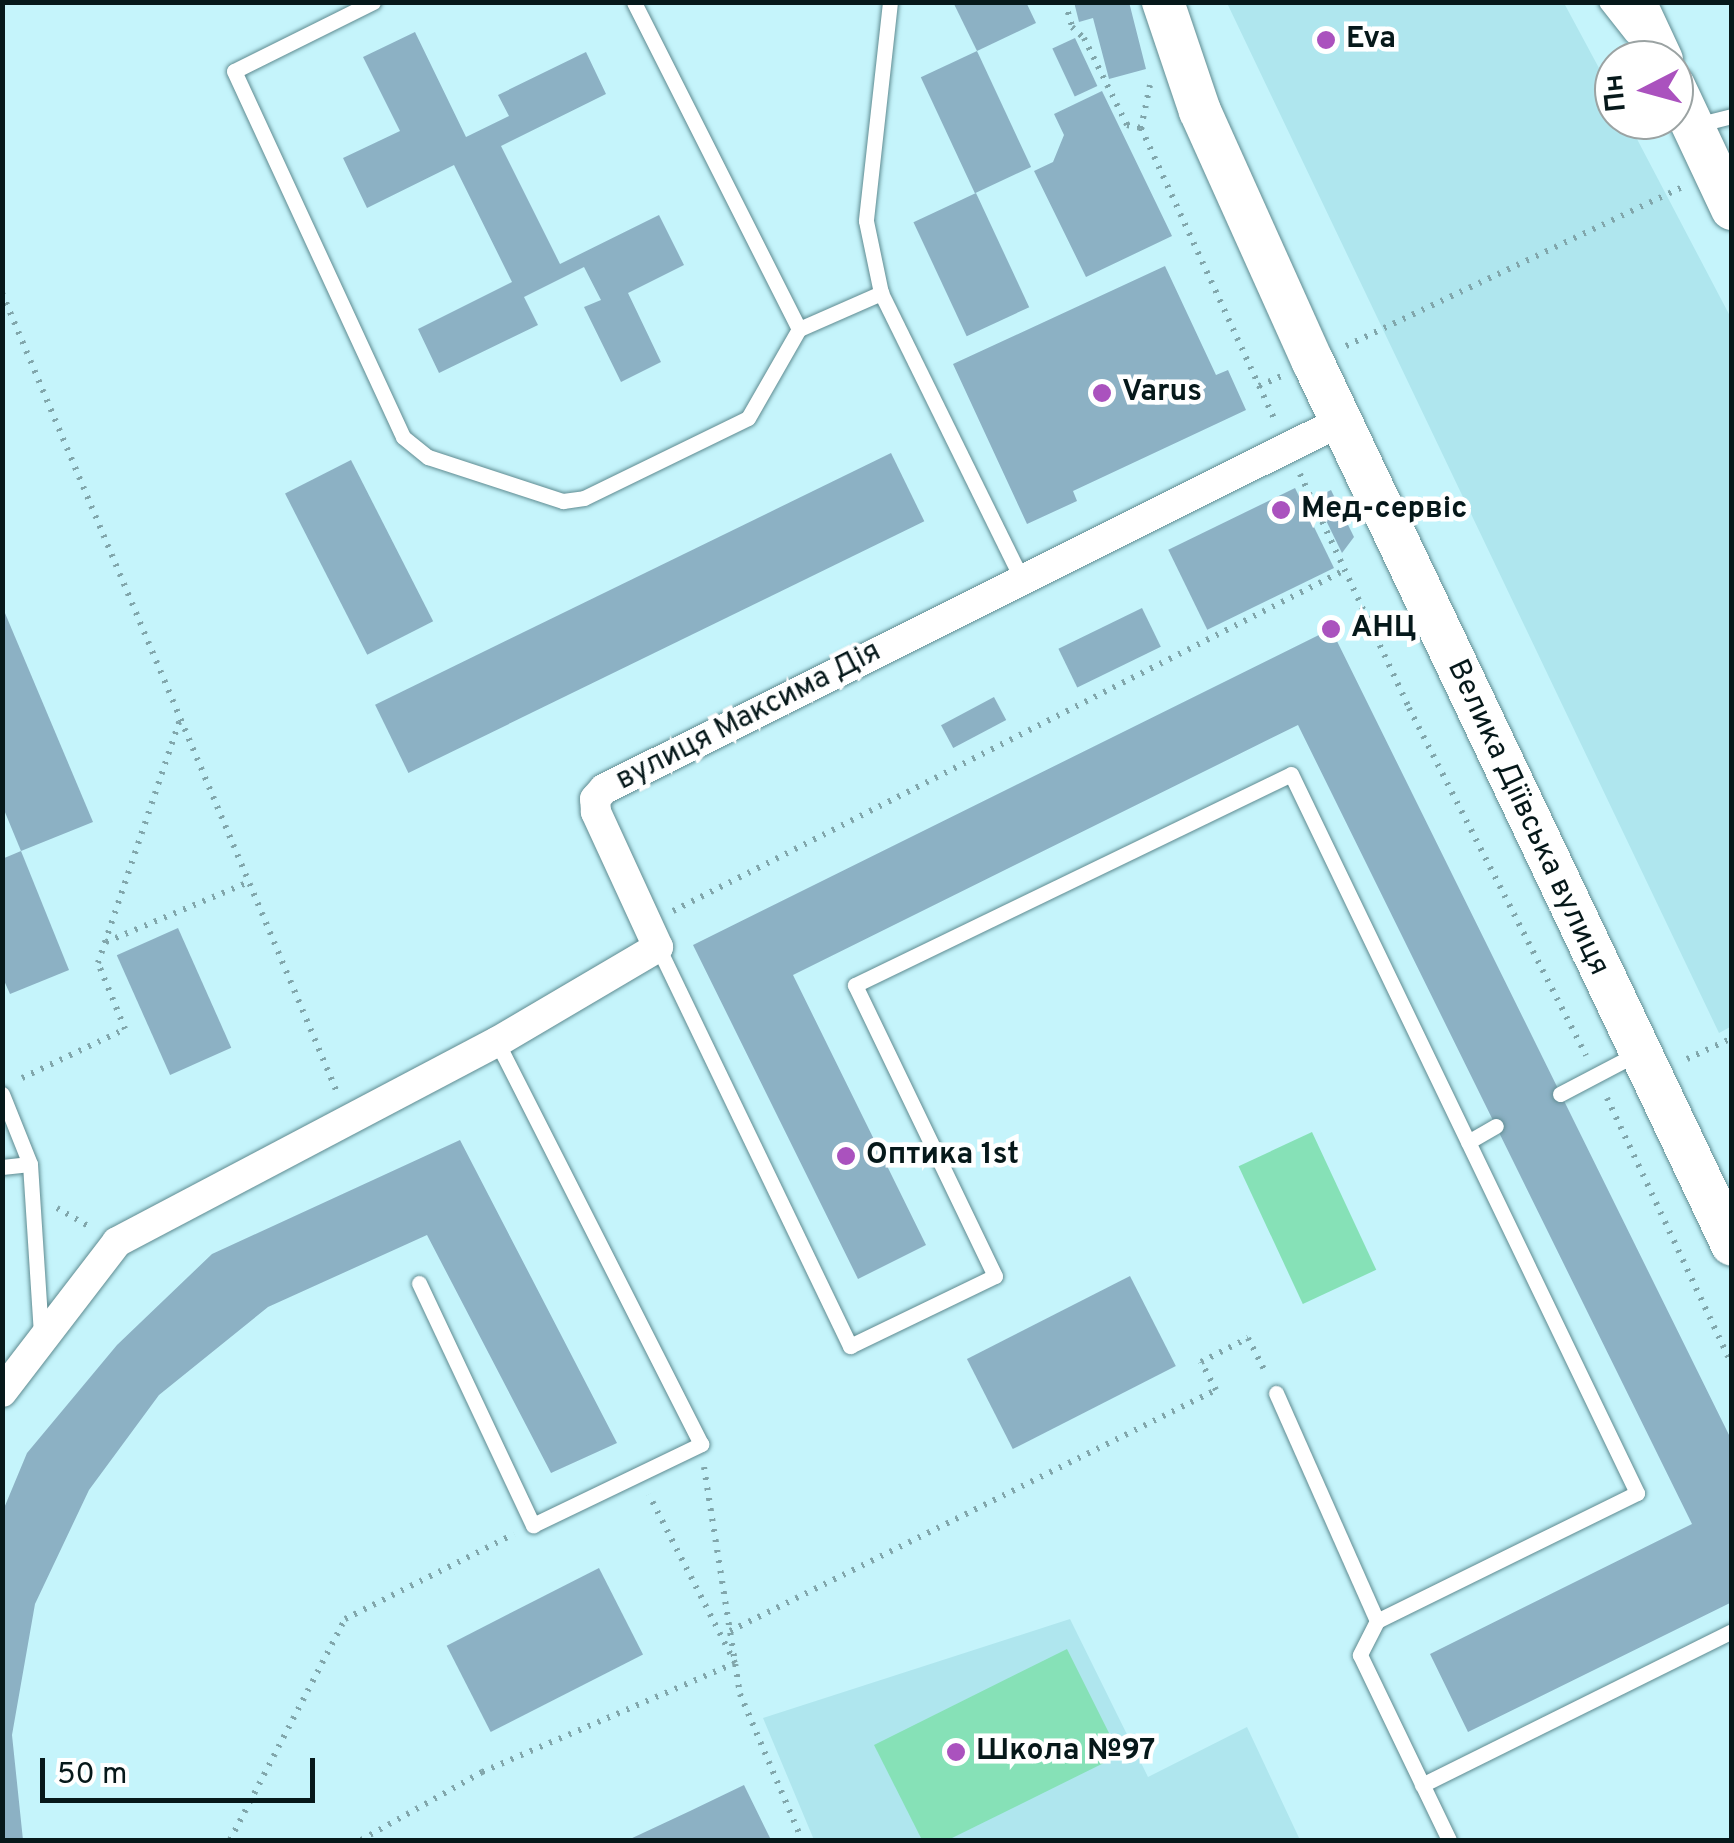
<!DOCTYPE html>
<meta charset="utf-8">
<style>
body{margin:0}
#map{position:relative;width:1734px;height:1843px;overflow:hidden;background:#c5f4fb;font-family:Overpass,sans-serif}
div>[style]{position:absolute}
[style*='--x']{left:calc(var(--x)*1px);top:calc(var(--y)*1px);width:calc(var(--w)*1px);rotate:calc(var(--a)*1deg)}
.built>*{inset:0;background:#afe6ee}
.green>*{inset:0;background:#86e1b7;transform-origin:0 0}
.building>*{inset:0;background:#8cb1c4;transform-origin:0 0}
.path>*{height:6px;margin-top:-3px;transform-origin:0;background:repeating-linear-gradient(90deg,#81a6ab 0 2.5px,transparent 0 10.5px)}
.roads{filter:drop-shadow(0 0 2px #5f8b91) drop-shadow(0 0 2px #5f8b91)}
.lane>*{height:15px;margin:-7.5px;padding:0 7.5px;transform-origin:7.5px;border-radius:7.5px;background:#fff}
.street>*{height:30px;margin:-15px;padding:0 15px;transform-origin:15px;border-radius:15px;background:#fff}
.secondary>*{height:42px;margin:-21px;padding:0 21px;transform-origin:21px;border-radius:21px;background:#fff}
.dots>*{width:28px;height:28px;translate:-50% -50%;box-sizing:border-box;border:5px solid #fff;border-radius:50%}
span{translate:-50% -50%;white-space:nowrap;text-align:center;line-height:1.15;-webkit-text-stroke:9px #fff;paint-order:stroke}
.poi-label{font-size:30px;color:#06181a;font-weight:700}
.left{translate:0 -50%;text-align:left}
.street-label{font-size:30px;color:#06181a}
.frame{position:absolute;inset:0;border:5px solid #06181a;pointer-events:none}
.north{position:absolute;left:1594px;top:40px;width:100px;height:100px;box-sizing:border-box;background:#fff;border:2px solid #9ba3a3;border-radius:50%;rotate:264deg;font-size:28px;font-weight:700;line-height:40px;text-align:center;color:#06181a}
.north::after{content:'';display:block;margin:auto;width:35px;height:45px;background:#aa52be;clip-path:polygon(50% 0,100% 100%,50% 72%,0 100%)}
.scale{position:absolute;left:40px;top:1758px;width:275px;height:45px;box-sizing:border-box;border:5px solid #06181a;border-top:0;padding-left:12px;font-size:30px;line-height:35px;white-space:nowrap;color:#06181a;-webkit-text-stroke:8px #fff;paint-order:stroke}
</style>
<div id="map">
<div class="built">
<div style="clip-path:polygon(1227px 3px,1564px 3px,1614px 96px,1614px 120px,1627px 120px,1731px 318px,1732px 1026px,1719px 1033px)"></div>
<div style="clip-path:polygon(1070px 1619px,1148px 1777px,1247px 1727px,1300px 1840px,814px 1840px,763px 1718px)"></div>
</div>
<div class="green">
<div style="left:1312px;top:1132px;width:152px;height:81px;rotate:65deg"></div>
<div style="clip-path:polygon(1067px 1649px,1120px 1755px,948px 1840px,922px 1840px,874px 1745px)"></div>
</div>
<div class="building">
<div style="clip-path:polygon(953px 2px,1026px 2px,1036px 23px,977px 51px)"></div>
<div style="clip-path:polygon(1074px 2px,1129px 2px,1146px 69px,1109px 79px,1093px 18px,1079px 22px)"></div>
<div style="clip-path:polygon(415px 32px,466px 137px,509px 116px,498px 95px,586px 52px,606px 94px,501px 146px,560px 264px,659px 215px,684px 265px,628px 293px,661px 362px,621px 382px,584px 307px,601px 300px,584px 267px,524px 297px,538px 325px,439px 373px,418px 329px,512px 282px,454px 165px,367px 208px,343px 158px,400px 131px,363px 57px)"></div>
<div style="left:1075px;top:38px;width:53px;height:25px;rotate:65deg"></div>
<div style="left:977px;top:51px;width:128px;height:62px;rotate:65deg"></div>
<div style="clip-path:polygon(1102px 91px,1172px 236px,1086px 277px,1034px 171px,1053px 162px,1064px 135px,1054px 114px)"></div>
<div style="left:976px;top:193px;width:126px;height:69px;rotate:65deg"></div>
<div style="clip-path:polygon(1165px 266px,1216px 375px,1228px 370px,1246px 410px,1073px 491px,1077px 501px,1027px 524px,953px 364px)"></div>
<div style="left:891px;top:453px;width:76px;height:574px;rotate:64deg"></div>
<div style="left:351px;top:460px;width:181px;height:74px;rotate:63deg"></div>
<div style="left:1295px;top:488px;width:89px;height:141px;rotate:64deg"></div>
<div style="clip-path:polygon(1331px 490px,1354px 537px,1342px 553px,1315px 498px)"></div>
<div style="clip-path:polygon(2px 606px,93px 822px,21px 851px,2px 805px)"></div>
<div style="left:1142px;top:608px;width:43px;height:93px;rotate:64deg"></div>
<div style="clip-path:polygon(1331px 629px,1732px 1441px,1732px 1602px,1468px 1732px,1430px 1654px,1692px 1524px,1298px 725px,793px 975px,926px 1245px,858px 1279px,693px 945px)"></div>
<div style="left:994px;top:697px;width:26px;height:60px;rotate:62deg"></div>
<div style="clip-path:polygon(21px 851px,69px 970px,10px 994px,2px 976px,2px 859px)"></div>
<div style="left:178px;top:928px;width:131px;height:67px;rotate:66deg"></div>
<div style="clip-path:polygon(460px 1140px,617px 1443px,551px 1473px,427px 1235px,268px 1307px,159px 1395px,89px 1490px,35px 1604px,12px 1735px,23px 1840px,2px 1840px,2px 1513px,27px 1453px,117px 1345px,212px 1254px)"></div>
<div style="left:1130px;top:1276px;width:101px;height:183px;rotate:63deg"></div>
<div style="left:599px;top:1568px;width:97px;height:171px;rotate:63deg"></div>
<div style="clip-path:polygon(744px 1785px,771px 1840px,628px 1840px,690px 1811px)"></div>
</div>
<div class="path">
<div style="--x:1065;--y:2;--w:26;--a:74"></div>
<div style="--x:1072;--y:27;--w:16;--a:43"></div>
<div style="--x:1084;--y:38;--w:97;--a:63.7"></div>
<div style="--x:1127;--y:125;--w:14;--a:12"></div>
<div style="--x:1150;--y:85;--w:44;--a:101.8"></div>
<div style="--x:1141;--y:128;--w:319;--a:65.4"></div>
<div style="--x:2;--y:293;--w:864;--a:67.26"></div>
<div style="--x:1346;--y:346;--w:373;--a:-25.3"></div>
<div style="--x:1259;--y:386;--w:24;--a:-24"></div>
<div style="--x:1300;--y:474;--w:258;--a:65"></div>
<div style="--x:1409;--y:708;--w:390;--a:63"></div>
<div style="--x:673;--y:911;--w:754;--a:-26.91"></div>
<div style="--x:106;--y:942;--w:155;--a:-22.8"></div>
<div style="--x:1687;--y:1059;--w:50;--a:-25"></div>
<div style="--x:22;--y:1078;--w:114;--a:-25.4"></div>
<div style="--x:125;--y:1029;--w:71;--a:-112.2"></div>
<div style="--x:98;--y:963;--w:256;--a:-71.4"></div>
<div style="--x:1607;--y:1098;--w:295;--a:64.9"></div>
<div style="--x:57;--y:1208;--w:38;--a:30"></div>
<div style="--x:704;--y:1467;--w:230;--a:81"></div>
<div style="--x:740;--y:1694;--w:159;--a:67"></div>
<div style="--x:730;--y:1631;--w:542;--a:-26.38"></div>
<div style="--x:1216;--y:1390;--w:32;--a:-118"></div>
<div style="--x:1201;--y:1362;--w:53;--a:-27.1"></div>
<div style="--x:1248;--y:1338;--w:37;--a:63"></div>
<div style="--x:230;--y:1840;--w:249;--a:-62.5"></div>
<div style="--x:345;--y:1619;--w:189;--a:-26.7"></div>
<div style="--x:361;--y:1840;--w:139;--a:-29.3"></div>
<div style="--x:482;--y:1772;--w:275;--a:-23.3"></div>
<div style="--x:735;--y:1663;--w:189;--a:-117.1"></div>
</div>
<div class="roads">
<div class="lane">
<div style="--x:373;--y:2;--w:155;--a:153.6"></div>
<div style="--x:234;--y:71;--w:403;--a:65.2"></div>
<div style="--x:403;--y:437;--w:32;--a:39"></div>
<div style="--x:428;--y:457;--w:142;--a:18.1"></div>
<div style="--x:563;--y:501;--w:21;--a:-8"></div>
<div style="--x:584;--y:498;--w:182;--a:-26"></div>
<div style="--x:748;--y:418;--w:103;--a:-60.2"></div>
<div style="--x:799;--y:329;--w:366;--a:-116.8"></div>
<div style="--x:890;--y:2;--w:220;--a:96.3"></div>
<div style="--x:866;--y:221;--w:74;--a:78.2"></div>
<div style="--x:881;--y:293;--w:320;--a:63.8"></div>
<div style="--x:1606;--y:2;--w:42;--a:51.8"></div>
<div style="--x:1696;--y:125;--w:37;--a:-14"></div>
<div style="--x:799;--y:329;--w:90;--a:-23.7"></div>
<div style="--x:658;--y:947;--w:443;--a:64.3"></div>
<div style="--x:850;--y:1346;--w:161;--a:-25.8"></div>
<div style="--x:995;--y:1276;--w:323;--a:-115.7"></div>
<div style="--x:855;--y:985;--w:484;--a:-25.8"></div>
<div style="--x:1291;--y:774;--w:798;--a:64.3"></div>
<div style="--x:1637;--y:1493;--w:290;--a:153.8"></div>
<div style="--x:1377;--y:1621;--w:38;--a:117"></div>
<div style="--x:1360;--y:1655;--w:205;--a:64.3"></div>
<div style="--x:2;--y:1094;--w:75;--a:68.2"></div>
<div style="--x:30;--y:1164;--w:171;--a:86.3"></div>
<div style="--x:1560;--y:1094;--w:88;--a:-27.7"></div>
<div style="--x:1468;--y:1142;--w:32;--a:-30"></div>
<div style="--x:2;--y:1167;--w:28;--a:-6"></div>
<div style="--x:419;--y:1283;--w:268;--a:64.8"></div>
<div style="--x:533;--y:1525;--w:187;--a:-25.7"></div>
<div style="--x:701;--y:1444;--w:451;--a:-116.9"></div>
<div style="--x:1276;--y:1393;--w:249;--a:66.1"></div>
<div style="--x:1422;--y:1785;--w:346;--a:-26.4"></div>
</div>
<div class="street">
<div style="--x:2;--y:1392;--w:189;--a:-52.5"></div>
<div style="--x:117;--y:1242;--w:429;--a:-27.8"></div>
<div style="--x:497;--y:1042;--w:187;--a:-30.5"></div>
<div style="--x:658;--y:947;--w:149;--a:-114.7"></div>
<div style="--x:596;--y:812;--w:13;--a:-94"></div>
<div style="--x:595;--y:799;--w:13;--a:-48"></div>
<div style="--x:604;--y:789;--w:824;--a:-26.53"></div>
</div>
<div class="secondary">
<div style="--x:1163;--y:2;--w:115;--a:71.3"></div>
<div style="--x:1200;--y:111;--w:275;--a:65.8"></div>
<div style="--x:1313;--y:362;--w:977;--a:64.61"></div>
<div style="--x:1635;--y:2;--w:64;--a:65"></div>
<div style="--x:1674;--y:86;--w:136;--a:64.8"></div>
</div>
</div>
<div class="dots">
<div style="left:1326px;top:40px;background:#aa52be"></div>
<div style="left:1102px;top:393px;background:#aa52be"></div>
<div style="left:1281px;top:510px;background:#aa52be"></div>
<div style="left:1331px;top:629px;background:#aa52be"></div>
<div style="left:846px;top:1156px;background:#aa52be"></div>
<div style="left:956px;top:1752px;background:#aa52be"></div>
</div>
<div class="poi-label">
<span class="left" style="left:1346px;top:40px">Eva</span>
<span class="left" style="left:1122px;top:393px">Varus</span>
<span class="left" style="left:1301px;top:510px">Мед-сервіс</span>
<span class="left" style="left:1351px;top:629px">АНЦ</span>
<span class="left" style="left:866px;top:1156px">Оптика 1st</span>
<span class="left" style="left:976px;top:1752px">Школа №97</span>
</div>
<div class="street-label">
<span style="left:749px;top:717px;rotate:-27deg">вулиця Максима Дія</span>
<span style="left:1527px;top:818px;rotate:65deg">Велика Діївська вулиця</span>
</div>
<div class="frame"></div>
<div class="north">Пн</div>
<div class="scale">50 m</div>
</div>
